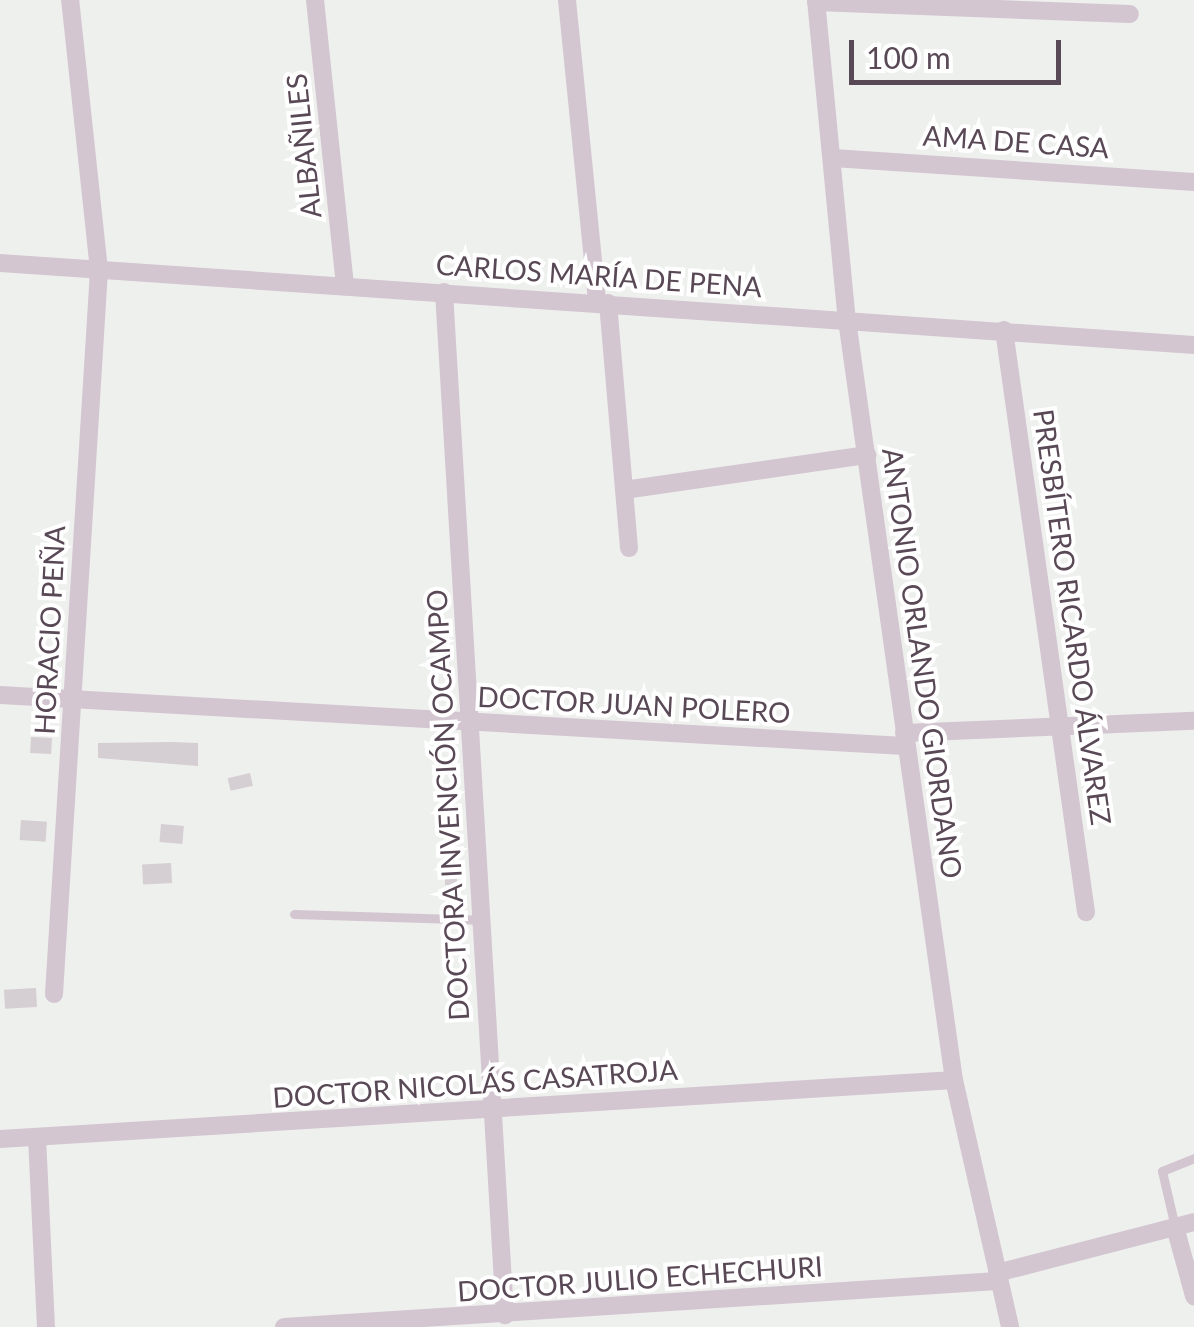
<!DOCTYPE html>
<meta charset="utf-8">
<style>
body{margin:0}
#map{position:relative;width:1194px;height:1327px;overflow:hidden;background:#eef0ee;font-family:Lato,sans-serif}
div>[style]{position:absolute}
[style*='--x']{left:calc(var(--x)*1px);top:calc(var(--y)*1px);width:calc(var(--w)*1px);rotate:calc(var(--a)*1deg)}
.building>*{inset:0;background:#d5ced2;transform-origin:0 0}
.service>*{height:9px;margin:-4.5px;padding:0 4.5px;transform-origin:4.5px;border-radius:4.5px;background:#d3c6d0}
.minor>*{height:18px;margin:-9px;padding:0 9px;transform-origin:9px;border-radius:9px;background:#d3c6d0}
span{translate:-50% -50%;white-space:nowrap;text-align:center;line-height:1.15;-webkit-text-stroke:8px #fff;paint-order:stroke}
.street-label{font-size:28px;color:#594855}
.scale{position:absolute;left:849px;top:40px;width:212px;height:45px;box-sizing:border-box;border:5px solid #594855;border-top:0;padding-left:12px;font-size:30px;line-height:35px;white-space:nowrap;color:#594855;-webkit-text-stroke:8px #fff;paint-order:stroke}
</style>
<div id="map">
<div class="building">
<div style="left:31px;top:737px;width:21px;height:16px;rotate:3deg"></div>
<div style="clip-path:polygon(172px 742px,198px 743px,198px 766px,98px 758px,98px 743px)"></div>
<div style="left:250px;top:773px;width:13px;height:23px;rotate:77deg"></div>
<div style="left:21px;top:820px;width:26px;height:20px;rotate:4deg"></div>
<div style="left:161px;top:824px;width:23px;height:18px;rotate:5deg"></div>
<div style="left:445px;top:859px;width:12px;height:26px"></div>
<div style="left:171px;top:863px;width:20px;height:29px;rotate:87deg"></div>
<div style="left:36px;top:988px;width:19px;height:32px;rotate:87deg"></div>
</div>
<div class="service">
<div style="--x:294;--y:914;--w:186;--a:1.8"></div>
<div style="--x:1175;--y:1227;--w:57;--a:-103.1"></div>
<div style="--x:1162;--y:1171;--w:35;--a:-22"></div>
</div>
<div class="minor">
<div style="--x:315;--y:0;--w:288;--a:84"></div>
<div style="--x:567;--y:0;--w:303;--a:84.3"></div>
<div style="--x:816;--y:0;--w:321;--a:84.5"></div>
<div style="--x:847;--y:320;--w:767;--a:81.99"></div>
<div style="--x:954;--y:1080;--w:253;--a:77.2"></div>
<div style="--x:816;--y:2;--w:314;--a:2.2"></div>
<div style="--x:833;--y:158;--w:362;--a:3.8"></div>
<div style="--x:0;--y:263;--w:1197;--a:3.93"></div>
<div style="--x:444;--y:292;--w:1025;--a:86.59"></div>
<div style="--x:608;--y:303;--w:246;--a:85.1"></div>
<div style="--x:1004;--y:330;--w:588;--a:81.98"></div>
<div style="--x:624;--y:490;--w:246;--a:-8.2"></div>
<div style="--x:0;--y:695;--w:906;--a:3.23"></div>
<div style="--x:904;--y:733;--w:290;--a:-2.4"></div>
<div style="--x:54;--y:994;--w:725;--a:-86.44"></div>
<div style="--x:99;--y:270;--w:272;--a:-96.1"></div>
<div style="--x:37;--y:1137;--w:190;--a:87.3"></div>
<div style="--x:0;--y:1139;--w:956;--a:-3.54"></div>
<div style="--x:1175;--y:1227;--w:72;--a:74.6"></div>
<div style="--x:997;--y:1273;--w:203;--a:-14.5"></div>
<div style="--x:284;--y:1327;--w:715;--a:-3.69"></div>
</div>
<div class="street-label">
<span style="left:1016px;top:141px;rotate:4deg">AMA DE CASA</span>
<span style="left:303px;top:146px;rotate:-96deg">ALBAÑILES</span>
<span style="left:599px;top:275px;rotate:4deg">CARLOS MARÍA DE PENA</span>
<span style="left:1073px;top:617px;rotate:82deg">PRESBÍTERO RICARDO ÁLVAREZ</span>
<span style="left:49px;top:630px;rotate:-87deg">HORACIO PEÑA</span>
<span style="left:923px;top:663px;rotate:82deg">ANTONIO ORLANDO GIORDANO</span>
<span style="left:634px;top:704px;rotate:3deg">DOCTOR JUAN POLERO</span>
<span style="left:447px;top:805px;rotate:-93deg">DOCTORA INVENCIÓN OCAMPO</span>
<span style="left:475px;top:1083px;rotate:-4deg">DOCTOR NICOLÁS CASATROJA</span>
<span style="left:640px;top:1278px;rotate:-4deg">DOCTOR JULIO ECHECHURI</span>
</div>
<div class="scale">100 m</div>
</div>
